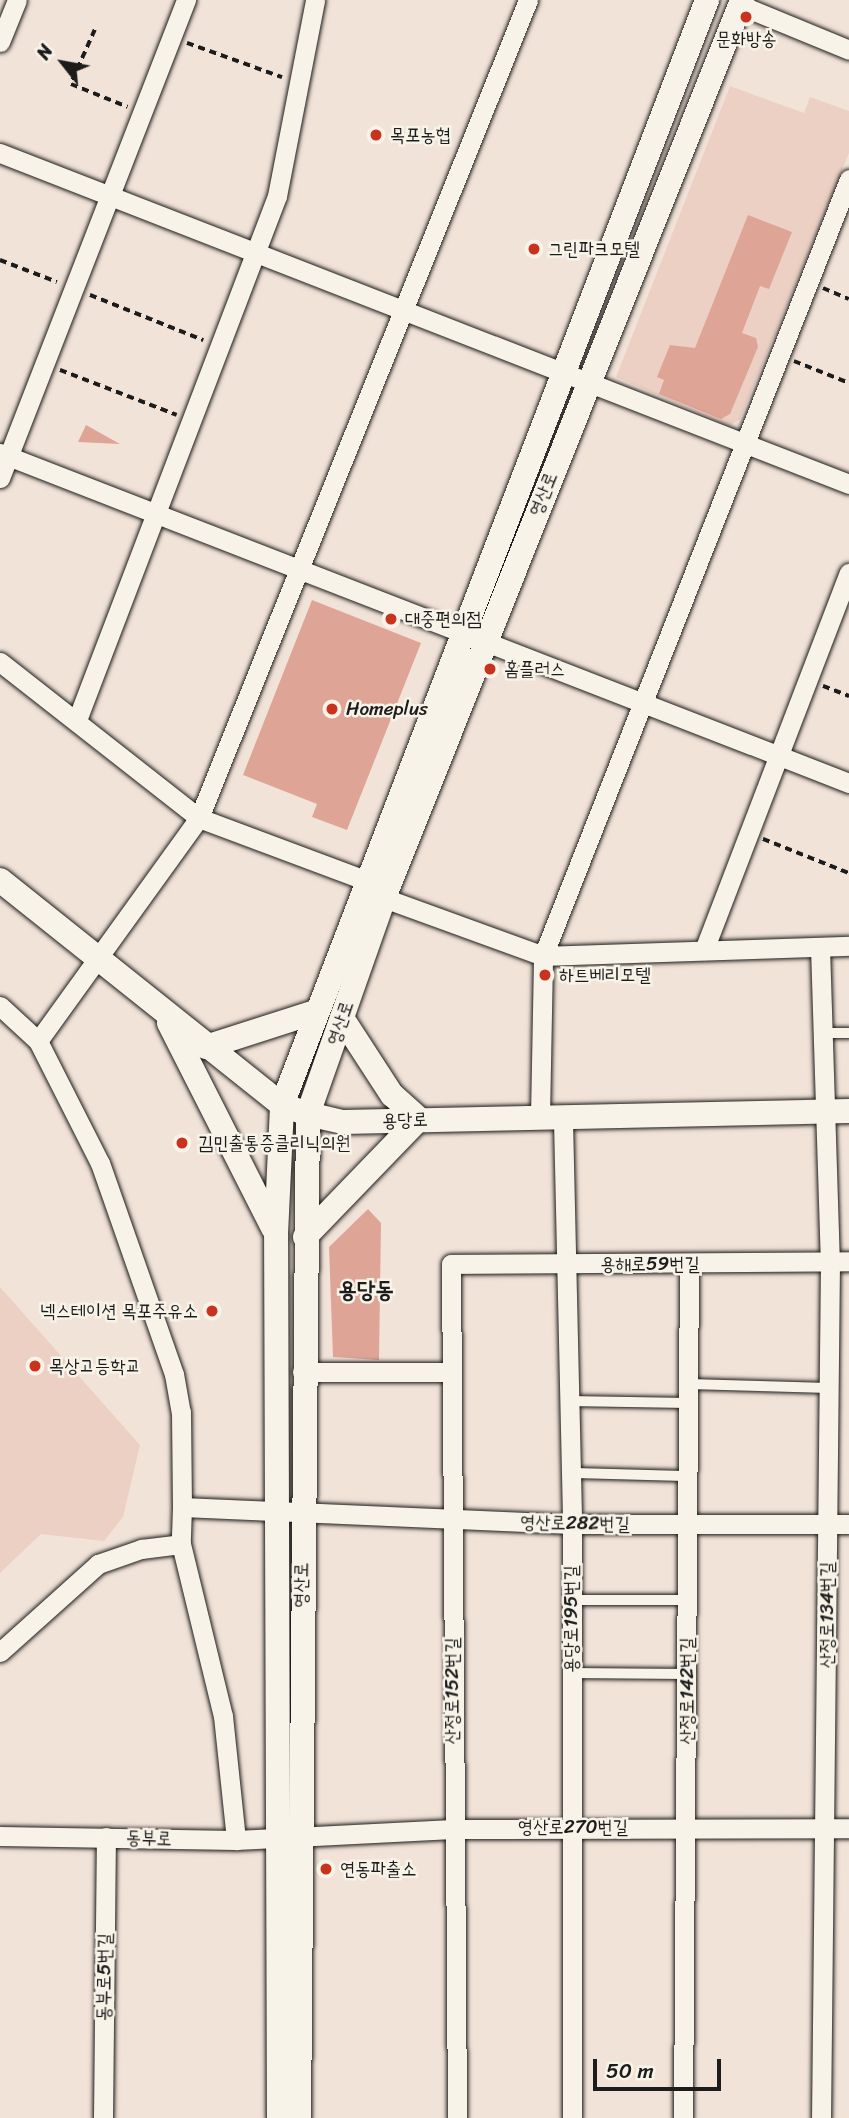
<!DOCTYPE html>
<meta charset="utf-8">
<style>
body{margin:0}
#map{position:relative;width:849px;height:2118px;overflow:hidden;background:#f2e3d8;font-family:Sriracha,"Poor Story",sans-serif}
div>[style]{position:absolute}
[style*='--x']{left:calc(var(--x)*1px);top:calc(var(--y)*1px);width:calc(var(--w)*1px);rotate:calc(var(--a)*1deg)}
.built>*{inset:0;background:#ecd0c4}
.building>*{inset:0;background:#dea597}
.path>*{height:3.5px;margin-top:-1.75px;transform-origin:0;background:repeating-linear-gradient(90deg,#1c1c1c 0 7px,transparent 0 12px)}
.roads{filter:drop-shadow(0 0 2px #1c1c1c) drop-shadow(0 0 2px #1c1c1c)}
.service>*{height:10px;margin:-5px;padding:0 5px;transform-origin:5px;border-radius:5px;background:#f7f3e8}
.minor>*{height:19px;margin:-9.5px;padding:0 9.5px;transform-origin:9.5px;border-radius:9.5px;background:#f7f3e8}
.tertiary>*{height:24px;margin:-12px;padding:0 12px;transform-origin:12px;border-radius:12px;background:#f7f3e8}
.dots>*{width:19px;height:19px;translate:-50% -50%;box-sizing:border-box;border:4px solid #f7f3e8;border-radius:50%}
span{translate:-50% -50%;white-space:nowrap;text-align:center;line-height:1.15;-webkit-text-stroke:5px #f7f3e8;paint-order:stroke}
.poi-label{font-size:19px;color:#1c1c1c}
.left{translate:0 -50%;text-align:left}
.right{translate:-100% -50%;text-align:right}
.street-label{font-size:19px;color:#1c1c1c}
.quarter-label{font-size:23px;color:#1c1c1c;font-weight:700}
.north{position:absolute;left:28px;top:28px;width:70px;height:70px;-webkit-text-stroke:5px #f7f3e8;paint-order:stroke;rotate:301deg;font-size:19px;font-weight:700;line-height:28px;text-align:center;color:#1c1c1c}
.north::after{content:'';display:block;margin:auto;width:24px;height:32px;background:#1c1c1c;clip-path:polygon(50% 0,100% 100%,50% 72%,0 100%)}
.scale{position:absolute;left:593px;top:2059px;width:128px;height:32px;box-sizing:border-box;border:4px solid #1c1c1c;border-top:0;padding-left:9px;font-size:21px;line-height:24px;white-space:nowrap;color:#1c1c1c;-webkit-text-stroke:5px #f7f3e8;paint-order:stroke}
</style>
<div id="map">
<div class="built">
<div style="clip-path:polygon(730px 86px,804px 113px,810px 97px,849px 111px,849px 153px,740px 419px,729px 426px,616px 377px)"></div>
<div style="clip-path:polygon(0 1287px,140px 1445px,123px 1517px,104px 1541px,41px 1534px,0 1573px)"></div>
</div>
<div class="building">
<div style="clip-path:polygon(748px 215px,792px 232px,769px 289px,760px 286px,742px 333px,756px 338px,758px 347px,730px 414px,721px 419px,659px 394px,664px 380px,657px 377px,670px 345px,695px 348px)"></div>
<div style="clip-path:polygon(86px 425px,120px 444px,78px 442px)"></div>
<div style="clip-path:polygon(312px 600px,421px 643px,347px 830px,312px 817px,317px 804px,243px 775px)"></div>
<div style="clip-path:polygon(368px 1209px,381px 1223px,379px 1360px,333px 1357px,329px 1247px)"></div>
</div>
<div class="path">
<div style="--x:95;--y:30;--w:59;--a:114"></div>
<div style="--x:71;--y:84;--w:61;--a:22"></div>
<div style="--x:187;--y:43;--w:101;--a:19.7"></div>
<div style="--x:0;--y:260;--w:61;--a:21.1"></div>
<div style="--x:823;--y:288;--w:28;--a:23"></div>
<div style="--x:90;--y:295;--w:122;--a:21.7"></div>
<div style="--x:794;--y:361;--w:59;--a:21.8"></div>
<div style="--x:60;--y:370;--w:125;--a:21"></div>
<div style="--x:823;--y:686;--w:28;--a:21"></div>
<div style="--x:763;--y:839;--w:92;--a:21.6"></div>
</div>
<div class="roads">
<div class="service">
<div style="--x:822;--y:1033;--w:27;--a:0"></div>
<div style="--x:689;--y:1384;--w:140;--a:1.6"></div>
<div style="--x:569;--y:1401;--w:119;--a:1"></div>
<div style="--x:571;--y:1473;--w:117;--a:1.5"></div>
<div style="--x:571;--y:1600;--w:116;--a:0"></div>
<div style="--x:571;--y:1673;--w:116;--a:0.5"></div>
</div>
<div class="minor">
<div style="--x:740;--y:5;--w:118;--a:22.4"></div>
<div style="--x:0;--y:42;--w:45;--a:-68"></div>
<div style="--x:0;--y:153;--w:911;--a:21.3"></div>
<div style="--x:0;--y:453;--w:911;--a:21.24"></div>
<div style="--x:0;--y:478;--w:513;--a:-68.74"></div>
<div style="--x:0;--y:662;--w:253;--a:38.1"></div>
<div style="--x:199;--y:818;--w:177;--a:20.5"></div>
<div style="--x:365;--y:880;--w:26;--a:43"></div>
<div style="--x:384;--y:898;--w:169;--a:20"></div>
<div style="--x:543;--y:956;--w:306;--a:-1.9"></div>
<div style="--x:77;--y:720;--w:561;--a:-69.11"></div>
<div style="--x:277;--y:196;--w:200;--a:-79"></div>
<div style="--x:820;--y:947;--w:315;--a:88.2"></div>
<div style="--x:830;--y:1262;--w:856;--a:90.6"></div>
<div style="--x:704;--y:950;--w:404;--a:-69"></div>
<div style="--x:0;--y:1006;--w:52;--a:42.6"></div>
<div style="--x:38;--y:1041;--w:137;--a:63.1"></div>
<div style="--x:100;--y:1163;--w:224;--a:70.7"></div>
<div style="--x:174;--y:1374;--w:39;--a:80"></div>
<div style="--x:181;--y:1412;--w:95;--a:89.4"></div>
<div style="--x:182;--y:1507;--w:390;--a:2.5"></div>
<div style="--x:572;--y:1524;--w:277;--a:0"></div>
<div style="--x:38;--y:1041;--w:275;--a:-54.2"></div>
<div style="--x:199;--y:818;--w:882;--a:-68.09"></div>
<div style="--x:540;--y:1116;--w:160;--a:-88.9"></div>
<div style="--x:543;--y:956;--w:835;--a:-68.5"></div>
<div style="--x:563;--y:1120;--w:404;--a:88.7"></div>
<div style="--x:572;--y:1524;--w:594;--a:90"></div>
<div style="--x:302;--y:1372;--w:148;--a:0"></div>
<div style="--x:182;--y:1507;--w:37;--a:92"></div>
<div style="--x:181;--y:1544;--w:177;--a:76.3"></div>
<div style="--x:223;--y:1716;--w:125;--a:84"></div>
<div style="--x:0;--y:1652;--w:132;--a:-41.9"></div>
<div style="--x:98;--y:1564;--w:46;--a:-19.2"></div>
<div style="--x:141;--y:1549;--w:40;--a:-7.1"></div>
<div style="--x:0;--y:1836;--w:236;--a:1"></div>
<div style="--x:236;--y:1840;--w:217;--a:-2.9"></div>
<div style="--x:453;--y:1829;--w:396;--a:-0.1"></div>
<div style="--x:103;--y:2118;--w:281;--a:-89.4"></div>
<div style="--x:457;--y:2118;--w:854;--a:-90.4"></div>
<div style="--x:451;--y:1264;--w:398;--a:-0.4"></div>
<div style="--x:683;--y:2118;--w:854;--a:-89.6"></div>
</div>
<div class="tertiary">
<div style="--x:0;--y:880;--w:361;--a:38.6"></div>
<div style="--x:282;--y:1105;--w:28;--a:19"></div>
<div style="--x:308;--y:1114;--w:36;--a:13"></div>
<div style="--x:343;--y:1122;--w:506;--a:-1.25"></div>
<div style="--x:169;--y:1023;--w:230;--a:63.1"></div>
<div style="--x:206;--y:1047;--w:114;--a:-17.8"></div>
<div style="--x:305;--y:1237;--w:164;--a:-46"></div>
<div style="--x:419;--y:1119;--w:36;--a:-138"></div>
<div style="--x:392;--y:1095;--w:92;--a:-123"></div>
<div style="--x:279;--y:2118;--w:884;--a:-90.19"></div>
<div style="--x:276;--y:1234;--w:129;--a:-87.3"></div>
<div style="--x:282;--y:1105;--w:1184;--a:-68.96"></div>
<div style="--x:299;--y:2118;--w:1004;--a:-89.49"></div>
<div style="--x:308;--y:1114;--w:229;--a:-70.6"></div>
<div style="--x:384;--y:898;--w:967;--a:-68.26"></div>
</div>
</div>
<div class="dots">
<div style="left:746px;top:17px;background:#c8321e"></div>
<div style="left:376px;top:135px;background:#c8321e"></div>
<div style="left:534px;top:249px;background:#c8321e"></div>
<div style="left:391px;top:619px;background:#c8321e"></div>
<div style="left:490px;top:669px;background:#c8321e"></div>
<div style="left:332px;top:709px;background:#c8321e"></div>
<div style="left:545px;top:975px;background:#c8321e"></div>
<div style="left:182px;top:1143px;background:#c8321e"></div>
<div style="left:212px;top:1311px;background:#c8321e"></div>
<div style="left:35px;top:1366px;background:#c8321e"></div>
<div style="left:326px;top:1869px;background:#c8321e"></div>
</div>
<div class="poi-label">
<span style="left:746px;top:39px">문화방송</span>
<span class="left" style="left:390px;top:135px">목포농협</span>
<span class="left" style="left:548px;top:249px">그린파크모텔</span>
<span class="left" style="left:405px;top:619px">대중편의점</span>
<span class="left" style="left:504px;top:669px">홈플러스</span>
<span class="left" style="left:346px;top:709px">Homeplus</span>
<span class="left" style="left:559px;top:975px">하트베리모텔</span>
<span class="left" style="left:198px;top:1143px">김민출통증클리닉의원</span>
<span class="right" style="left:198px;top:1311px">넥스테이션 목포주유소</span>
<span class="left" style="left:49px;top:1366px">목상고등학교</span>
<span class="left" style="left:340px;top:1869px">연동파출소</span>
</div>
<div class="street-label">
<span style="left:543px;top:494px;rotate:-68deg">영산로</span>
<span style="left:340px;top:1023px;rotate:-71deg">영산로</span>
<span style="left:405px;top:1120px;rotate:-2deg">용당로</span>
<span style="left:650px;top:1264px">용해로59번길</span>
<span style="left:575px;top:1523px;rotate:1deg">영산로282번길</span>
<span style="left:301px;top:1585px;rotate:-89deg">영산로</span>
<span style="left:827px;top:1615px;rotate:-90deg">산정로134번길</span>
<span style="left:571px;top:1619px;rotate:-90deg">용당로195번길</span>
<span style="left:452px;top:1691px;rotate:-90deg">산정로152번길</span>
<span style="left:687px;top:1691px;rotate:-90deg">산정로142번길</span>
<span style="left:573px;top:1827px">영산로270번길</span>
<span style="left:149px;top:1838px;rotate:2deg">동부로</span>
<span style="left:104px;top:1977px;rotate:-89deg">동부로5번길</span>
</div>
<div class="quarter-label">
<span style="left:366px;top:1290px">용당동</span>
</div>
<div class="north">N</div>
<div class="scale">50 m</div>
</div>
